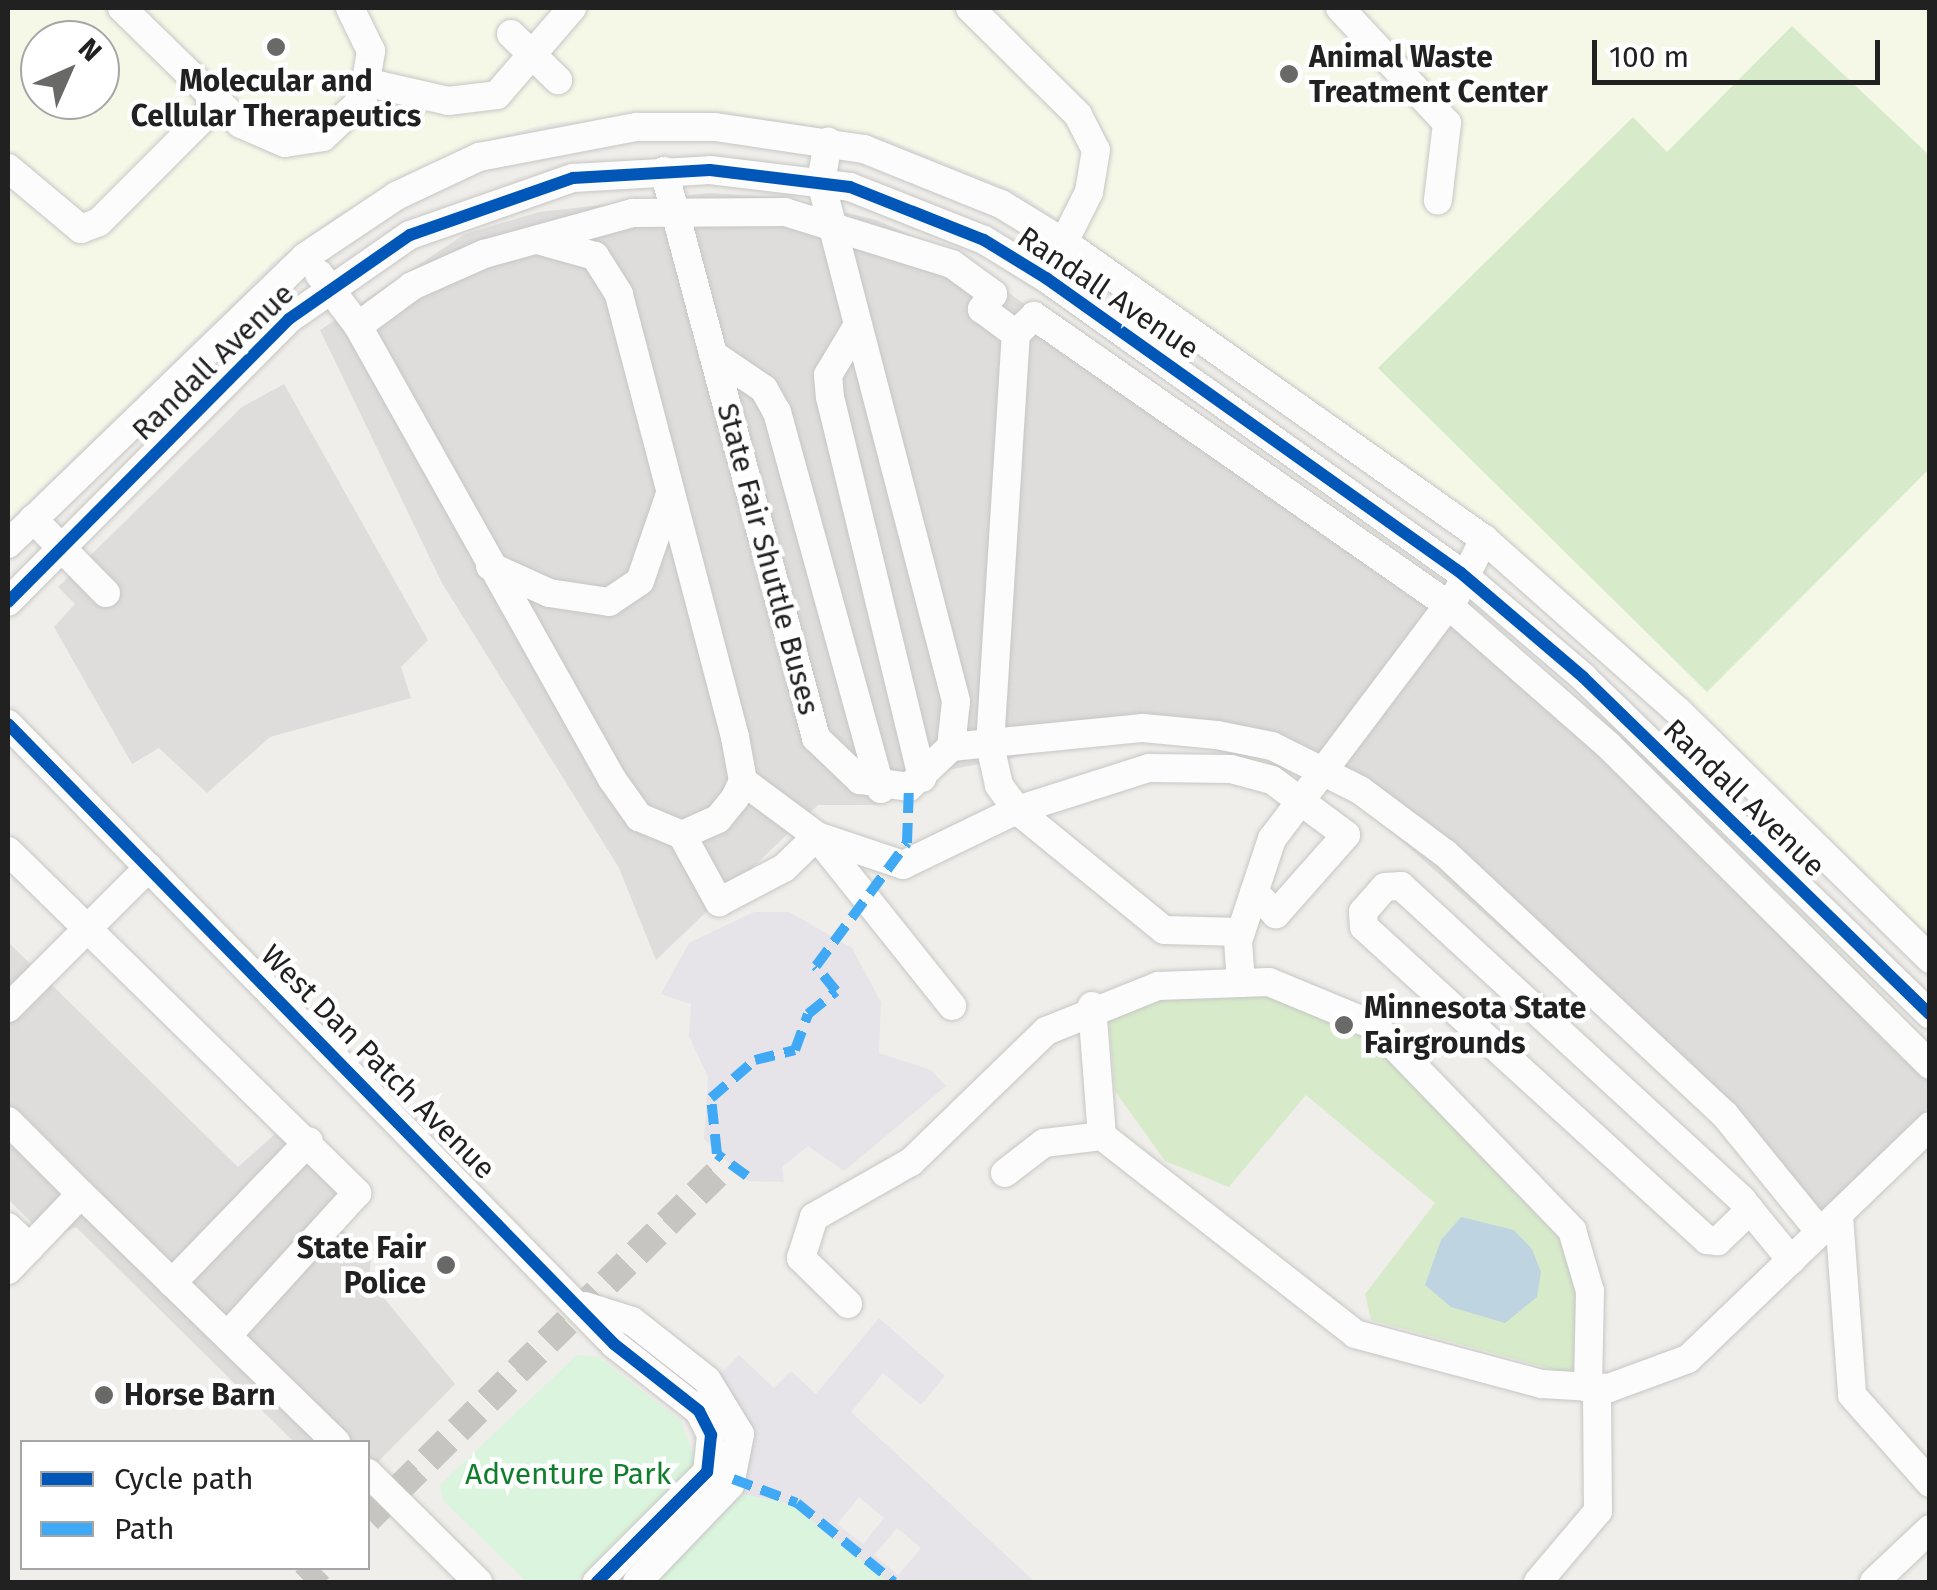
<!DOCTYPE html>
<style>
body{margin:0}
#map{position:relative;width:1937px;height:1590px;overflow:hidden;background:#efeeea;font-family:"Fira Sans",sans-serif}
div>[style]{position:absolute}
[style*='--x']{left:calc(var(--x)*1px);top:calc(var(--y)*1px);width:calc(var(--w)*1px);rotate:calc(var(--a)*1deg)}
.residential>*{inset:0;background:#dedddb}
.education>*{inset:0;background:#f5f7e7}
.grass>*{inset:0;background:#d7ebca}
.park>*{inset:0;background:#daf4dd}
.plaza>*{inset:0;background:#e6e4e8}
.water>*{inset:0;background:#bfd4e1}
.minor-tunnel>*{height:28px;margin-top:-14px;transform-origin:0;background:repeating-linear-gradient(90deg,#c6c5c2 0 28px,transparent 0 42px)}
.roads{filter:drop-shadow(0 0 2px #c6c6c4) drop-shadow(0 0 2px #c6c6c4)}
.minor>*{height:28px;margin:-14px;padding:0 14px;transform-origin:14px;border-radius:14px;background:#fdfcfc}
.quiet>*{height:10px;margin-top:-5px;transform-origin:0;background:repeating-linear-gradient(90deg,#3fa9f5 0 20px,transparent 0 30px)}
.cycleway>*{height:12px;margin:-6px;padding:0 6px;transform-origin:6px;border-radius:6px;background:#0057b8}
.dots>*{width:28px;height:28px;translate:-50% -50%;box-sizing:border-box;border:5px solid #fff;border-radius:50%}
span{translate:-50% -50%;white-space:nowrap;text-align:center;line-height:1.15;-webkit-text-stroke:9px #fff;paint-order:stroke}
.poi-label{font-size:30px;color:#212121;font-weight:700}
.left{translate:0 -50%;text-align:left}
.right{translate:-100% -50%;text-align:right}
.street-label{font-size:30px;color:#212121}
.park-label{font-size:30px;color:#107e2b}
.frame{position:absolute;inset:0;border:10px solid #212121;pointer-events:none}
.legend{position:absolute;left:20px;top:1440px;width:350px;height:130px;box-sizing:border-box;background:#fff;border:2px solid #a6a6a6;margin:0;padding:12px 18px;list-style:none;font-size:30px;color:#212121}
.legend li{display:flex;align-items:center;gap:20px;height:50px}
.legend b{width:50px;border:2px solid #a6a6a6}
.north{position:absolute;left:20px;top:20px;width:100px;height:100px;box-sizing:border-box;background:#fff;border:2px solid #a6a6a6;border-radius:50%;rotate:45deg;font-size:28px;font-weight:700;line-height:40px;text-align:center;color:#212121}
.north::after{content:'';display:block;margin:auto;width:35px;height:45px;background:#696967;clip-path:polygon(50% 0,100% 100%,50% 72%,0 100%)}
.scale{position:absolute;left:1592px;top:40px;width:288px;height:45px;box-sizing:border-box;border:5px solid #212121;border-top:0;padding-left:12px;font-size:30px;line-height:35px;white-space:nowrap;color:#212121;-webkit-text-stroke:8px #fff;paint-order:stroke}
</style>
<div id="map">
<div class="residential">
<div style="clip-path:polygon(710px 193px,786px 198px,876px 220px,951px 253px,1472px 614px,1929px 1056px,1929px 1106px,1811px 1224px,1733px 1134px,1361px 805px,1258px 750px,1138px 734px,905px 778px,876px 805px,818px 805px,656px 960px,619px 868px,442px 583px,320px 330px,465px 234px,539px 212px)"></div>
<div style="clip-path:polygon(284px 384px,428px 640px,401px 667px,411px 698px,270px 737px,207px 793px,159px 748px,132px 764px,54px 627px,75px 604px,58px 587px,242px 407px)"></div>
<div style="clip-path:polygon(8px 942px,238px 1167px,283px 1127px,348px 1190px,342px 1229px,371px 1259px,369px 1280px,455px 1384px,368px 1472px,368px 1442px,294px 1442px,76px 1227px,8px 1258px,33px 1224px,8px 1199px)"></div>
</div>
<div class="education">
<div style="clip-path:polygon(evenodd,8px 8px,1929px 8px,1929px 939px,1642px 658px,1471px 512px,1021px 193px,882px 137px,723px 111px,551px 123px,481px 142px,338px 214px,271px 264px,8px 521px,8px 8px,40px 40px,100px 40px,100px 100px,40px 100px,40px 40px)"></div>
</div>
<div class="grass">
<div style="clip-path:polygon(1792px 26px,1929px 155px,1929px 469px,1707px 692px,1378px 368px,1633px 117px,1667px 152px)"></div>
<div style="clip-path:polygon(1239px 993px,1298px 1001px,1371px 1037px,1572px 1251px,1583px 1346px,1574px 1375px,1371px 1320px,1365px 1294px,1435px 1203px,1306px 1095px,1229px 1187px,1165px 1161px,1115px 1091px,1109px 1020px,1143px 999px)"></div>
</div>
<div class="park">
<div style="clip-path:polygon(577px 1355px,598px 1357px,681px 1421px,696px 1463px,575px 1582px,527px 1582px,443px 1500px,440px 1485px)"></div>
<div style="clip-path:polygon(738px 1493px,791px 1504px,889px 1582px,651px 1582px)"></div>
</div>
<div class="plaza">
<div style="clip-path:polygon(754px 912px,789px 912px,852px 948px,881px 1002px,879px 1053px,931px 1070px,946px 1086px,844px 1171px,808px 1146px,782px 1167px,784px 1182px,748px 1181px,704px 1139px,708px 1077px,689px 1036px,691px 1004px,661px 994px,689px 943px)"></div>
<div style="clip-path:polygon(evenodd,879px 1318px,945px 1376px,921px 1405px,883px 1373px,851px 1412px,1035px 1582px,889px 1582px,791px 1504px,738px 1493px,744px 1415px,718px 1376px,739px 1355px,774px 1388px,791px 1371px,816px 1394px,879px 1318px,859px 1497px,884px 1518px,863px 1544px,837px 1524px,859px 1497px,879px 1318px,897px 1528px,921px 1548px,898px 1575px,874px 1555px,897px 1528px)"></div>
</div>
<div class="water">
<div style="clip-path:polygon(1461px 1217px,1514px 1230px,1532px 1249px,1541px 1272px,1537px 1297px,1505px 1323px,1451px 1307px,1425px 1285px,1441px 1240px)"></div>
</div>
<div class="minor-tunnel">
<div style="--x:368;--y:1519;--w:502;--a:-44.68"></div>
<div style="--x:305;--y:1582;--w:20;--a:-45"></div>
</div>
<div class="roads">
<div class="minor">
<div style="--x:122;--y:8;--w:166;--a:44.3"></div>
<div style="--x:241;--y:124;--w:48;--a:23.4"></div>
<div style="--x:285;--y:143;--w:38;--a:-9"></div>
<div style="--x:323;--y:137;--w:55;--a:-43.5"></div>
<div style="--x:363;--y:99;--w:49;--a:-80.5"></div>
<div style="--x:371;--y:51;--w:48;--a:-116"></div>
<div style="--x:970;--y:8;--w:152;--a:44.7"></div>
<div style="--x:1078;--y:115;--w:39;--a:63"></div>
<div style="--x:1096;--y:150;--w:43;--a:99.5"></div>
<div style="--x:1089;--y:192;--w:96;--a:116.6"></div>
<div style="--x:1340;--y:8;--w:157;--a:47.1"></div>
<div style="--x:1447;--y:123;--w:78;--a:96.7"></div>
<div style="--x:511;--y:34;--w:66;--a:44.4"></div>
<div style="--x:369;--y:83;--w:81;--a:12.8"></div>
<div style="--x:448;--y:101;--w:49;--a:-7"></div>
<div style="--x:497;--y:95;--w:115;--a:-49.2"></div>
<div style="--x:8;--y:168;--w:95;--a:39.9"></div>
<div style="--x:81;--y:229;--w:19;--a:-21"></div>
<div style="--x:99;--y:222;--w:168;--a:-45"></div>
<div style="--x:664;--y:171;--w:587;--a:74.99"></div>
<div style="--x:816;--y:738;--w:61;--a:43.7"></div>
<div style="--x:860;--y:780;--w:49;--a:8.1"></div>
<div style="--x:909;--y:787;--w:58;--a:-43.6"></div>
<div style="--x:951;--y:747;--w:46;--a:-83.8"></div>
<div style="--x:956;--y:701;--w:536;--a:-104.58"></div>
<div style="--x:821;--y:182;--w:41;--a:-80.1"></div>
<div style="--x:319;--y:274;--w:65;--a:53.1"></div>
<div style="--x:358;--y:326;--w:519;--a:60.72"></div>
<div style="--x:612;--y:779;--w:47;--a:54.6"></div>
<div style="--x:639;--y:817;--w:47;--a:22.7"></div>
<div style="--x:682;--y:835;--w:39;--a:-24"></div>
<div style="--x:718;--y:819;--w:27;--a:-51"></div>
<div style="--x:735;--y:798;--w:19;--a:-65"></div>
<div style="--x:743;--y:781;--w:45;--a:-100.3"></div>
<div style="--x:735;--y:737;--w:458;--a:-104.7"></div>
<div style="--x:619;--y:294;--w:45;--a:-122.3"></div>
<div style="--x:595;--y:256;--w:56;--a:-164.5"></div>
<div style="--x:858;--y:325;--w:58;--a:121"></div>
<div style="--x:828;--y:375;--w:22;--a:85"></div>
<div style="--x:830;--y:397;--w:392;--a:76.4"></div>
<div style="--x:358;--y:326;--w:67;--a:-36.5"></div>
<div style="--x:412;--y:286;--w:79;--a:-24"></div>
<div style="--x:484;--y:254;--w:155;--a:-15.4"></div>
<div style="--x:633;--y:213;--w:152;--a:-0.4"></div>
<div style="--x:785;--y:212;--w:175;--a:17.3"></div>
<div style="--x:952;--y:264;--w:51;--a:36.2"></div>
<div style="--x:993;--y:294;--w:19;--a:126"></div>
<div style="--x:982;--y:309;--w:42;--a:36.3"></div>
<div style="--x:1016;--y:334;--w:25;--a:-45"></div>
<div style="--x:1034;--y:316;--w:504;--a:34.89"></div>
<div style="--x:1447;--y:604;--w:214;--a:41.2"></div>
<div style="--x:1608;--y:745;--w:454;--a:44.8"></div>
<div style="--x:714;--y:355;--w:60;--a:34.2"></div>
<div style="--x:764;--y:389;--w:26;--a:61"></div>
<div style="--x:777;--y:412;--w:391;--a:74.6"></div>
<div style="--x:33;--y:519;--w:104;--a:45.4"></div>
<div style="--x:8;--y:544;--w:413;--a:-44"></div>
<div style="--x:305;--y:257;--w:110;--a:-33.8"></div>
<div style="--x:396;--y:196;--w:92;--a:-25.2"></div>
<div style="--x:479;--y:157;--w:161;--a:-10.8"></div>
<div style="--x:637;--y:127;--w:78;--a:0"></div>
<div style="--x:715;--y:127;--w:151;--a:8.4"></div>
<div style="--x:864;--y:149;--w:148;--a:21.9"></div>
<div style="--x:1001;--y:204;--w:75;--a:31.4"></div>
<div style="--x:1065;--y:243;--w:513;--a:35.24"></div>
<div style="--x:1484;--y:539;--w:259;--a:41.6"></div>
<div style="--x:1678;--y:711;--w:354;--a:44.5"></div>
<div style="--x:490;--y:566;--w:65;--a:24.6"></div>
<div style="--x:549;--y:593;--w:61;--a:8.5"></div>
<div style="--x:609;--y:602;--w:37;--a:-34"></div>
<div style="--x:640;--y:581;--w:92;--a:-71"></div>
<div style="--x:8;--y:602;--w:399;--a:-45.2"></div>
<div style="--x:289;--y:319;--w:147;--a:-34.8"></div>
<div style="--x:410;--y:235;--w:173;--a:-19.3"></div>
<div style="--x:573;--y:178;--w:137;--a:-3.3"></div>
<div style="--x:710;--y:170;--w:141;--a:6.9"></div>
<div style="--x:850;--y:187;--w:144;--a:21.6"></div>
<div style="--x:984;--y:240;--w:73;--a:31.5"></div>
<div style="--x:1046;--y:278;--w:509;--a:35.41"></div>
<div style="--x:1461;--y:573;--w:160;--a:40.4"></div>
<div style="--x:1583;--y:677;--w:484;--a:44.2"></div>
<div style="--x:8;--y:724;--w:867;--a:45.65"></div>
<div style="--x:614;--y:1344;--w:108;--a:38.2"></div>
<div style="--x:699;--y:1411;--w:27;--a:63"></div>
<div style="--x:711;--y:1435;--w:37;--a:96"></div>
<div style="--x:707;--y:1472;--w:156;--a:135"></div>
<div style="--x:951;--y:747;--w:193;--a:-5.7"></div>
<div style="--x:1143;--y:728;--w:74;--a:5.4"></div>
<div style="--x:1217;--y:735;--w:56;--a:11.3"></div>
<div style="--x:1272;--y:746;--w:98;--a:26.6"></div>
<div style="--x:1360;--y:790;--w:107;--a:36.7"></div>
<div style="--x:1446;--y:854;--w:382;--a:43.1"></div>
<div style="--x:1725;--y:1115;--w:151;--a:50.9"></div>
<div style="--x:682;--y:835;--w:77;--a:61.1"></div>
<div style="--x:719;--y:902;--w:73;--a:-27.6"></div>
<div style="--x:784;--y:868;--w:46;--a:-44.1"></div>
<div style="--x:817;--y:836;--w:92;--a:-143.4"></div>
<div style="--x:817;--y:836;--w:91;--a:18.6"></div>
<div style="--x:903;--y:865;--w:127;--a:-25.8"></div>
<div style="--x:1017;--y:810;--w:31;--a:-126"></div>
<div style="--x:999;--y:785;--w:41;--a:-102.7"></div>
<div style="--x:990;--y:745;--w:412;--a:-86.4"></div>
<div style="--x:818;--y:838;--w:215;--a:51.4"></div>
<div style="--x:8;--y:851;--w:489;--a:44.4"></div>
<div style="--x:357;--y:1193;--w:193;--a:132.3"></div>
<div style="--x:1241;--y:932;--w:77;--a:-178.5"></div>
<div style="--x:1164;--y:930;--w:190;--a:-140.8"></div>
<div style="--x:1017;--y:810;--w:139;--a:-17.7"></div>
<div style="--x:1149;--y:768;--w:82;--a:0.7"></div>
<div style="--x:1231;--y:769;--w:42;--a:15"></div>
<div style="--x:1272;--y:780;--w:92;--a:36.6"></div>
<div style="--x:1346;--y:835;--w:106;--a:131.5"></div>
<div style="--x:1276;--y:914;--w:31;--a:-135"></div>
<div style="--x:1241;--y:983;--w:42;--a:-94.1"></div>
<div style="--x:1238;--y:941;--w:108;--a:-71.6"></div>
<div style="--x:1272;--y:839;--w:306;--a:-53"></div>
<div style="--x:1456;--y:595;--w:63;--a:-63.4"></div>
<div style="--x:1092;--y:1006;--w:130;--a:85.6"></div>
<div style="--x:8;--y:1008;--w:199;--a:-45"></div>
<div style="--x:8;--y:1121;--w:103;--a:45"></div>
<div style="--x:1005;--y:1173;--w:49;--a:-37.6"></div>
<div style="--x:1044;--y:1143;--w:58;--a:-6.9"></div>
<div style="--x:1102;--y:1136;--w:321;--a:38"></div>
<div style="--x:1355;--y:1334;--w:194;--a:15"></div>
<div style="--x:1542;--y:1384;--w:67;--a:3.4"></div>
<div style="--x:1609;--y:1388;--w:84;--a:-20.2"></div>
<div style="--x:1688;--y:1359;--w:336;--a:-43.9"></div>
<div style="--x:1750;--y:1210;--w:45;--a:135.9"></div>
<div style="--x:1718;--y:1241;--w:11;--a:-175"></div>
<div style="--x:1707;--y:1240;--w:464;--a:-137.6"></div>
<div style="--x:1364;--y:927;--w:15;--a:-94"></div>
<div style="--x:1363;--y:912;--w:33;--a:-49"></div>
<div style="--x:1385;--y:887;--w:16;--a:-4"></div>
<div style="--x:1401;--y:886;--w:464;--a:42.6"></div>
<div style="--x:1742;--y:1200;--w:13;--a:51"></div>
<div style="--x:1750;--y:1210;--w:65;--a:50.6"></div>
<div style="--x:1839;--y:1216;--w:179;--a:85.8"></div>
<div style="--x:1852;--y:1395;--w:118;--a:48.4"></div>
<div style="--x:8;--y:1227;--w:30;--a:44"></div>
<div style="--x:8;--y:1270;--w:105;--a:-46.2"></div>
<div style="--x:81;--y:1194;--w:356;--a:44.2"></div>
<div style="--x:172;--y:1283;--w:197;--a:-46"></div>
<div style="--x:848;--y:1304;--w:66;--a:-135.6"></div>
<div style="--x:801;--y:1258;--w:43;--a:-72.4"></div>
<div style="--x:814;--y:1217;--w:112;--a:-29.6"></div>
<div style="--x:911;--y:1162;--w:188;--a:-44.1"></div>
<div style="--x:1046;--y:1031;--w:121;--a:-21.9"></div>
<div style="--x:1158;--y:986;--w:111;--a:-2.1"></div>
<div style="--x:1269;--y:982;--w:115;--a:22.5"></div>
<div style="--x:1375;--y:1026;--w:284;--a:46"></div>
<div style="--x:1572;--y:1230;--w:64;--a:73.6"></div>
<div style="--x:1590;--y:1291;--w:97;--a:91.2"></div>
<div style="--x:585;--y:1306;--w:49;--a:17.7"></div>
<div style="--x:632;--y:1321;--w:95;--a:38.2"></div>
<div style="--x:707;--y:1380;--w:63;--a:58.6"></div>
<div style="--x:740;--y:1434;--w:52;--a:101.1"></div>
<div style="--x:730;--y:1485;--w:134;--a:133.8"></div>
<div style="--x:368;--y:1473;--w:155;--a:44.7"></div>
<div style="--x:1538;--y:1582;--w:93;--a:-49.8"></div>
<div style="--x:1598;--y:1511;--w:123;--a:-90.5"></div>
<div style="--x:1874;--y:1582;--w:77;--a:-43.4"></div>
</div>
</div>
<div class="quiet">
<div style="--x:747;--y:1176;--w:37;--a:-144"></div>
<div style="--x:717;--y:1154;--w:56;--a:-96.1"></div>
<div style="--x:711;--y:1098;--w:58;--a:-40.8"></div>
<div style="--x:755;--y:1060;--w:41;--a:-14"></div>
<div style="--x:795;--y:1050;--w:38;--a:-70"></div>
<div style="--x:808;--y:1014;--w:36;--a:-39"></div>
<div style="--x:836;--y:991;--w:32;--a:-129"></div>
<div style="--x:816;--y:966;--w:153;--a:-53.5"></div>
<div style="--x:907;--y:843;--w:56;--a:-88"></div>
<div style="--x:733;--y:1479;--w:68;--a:20.6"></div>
<div style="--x:797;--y:1503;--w:125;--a:39.2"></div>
</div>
<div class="cycleway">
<div style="--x:8;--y:602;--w:399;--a:-45.2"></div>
<div style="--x:289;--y:319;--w:147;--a:-34.8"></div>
<div style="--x:410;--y:235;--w:173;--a:-19.3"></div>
<div style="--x:573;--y:178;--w:137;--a:-3.3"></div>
<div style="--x:710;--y:170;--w:141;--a:6.9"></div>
<div style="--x:850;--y:187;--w:144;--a:21.6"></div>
<div style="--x:984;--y:240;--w:73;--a:31.5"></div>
<div style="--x:1046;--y:278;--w:509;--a:35.41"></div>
<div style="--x:1461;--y:573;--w:160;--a:40.4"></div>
<div style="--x:1583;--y:677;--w:484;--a:44.2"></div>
<div style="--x:8;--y:724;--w:867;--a:45.65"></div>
<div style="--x:614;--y:1344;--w:108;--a:38.2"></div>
<div style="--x:699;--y:1411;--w:27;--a:63"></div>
<div style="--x:711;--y:1435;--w:37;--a:96"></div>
<div style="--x:707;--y:1472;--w:156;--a:135"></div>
</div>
<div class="dots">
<div style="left:276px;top:47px;background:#696967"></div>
<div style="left:1289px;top:74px;background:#696967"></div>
<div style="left:1344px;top:1025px;background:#696967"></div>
<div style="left:446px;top:1265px;background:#696967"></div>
<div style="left:104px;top:1395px;background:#696967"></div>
</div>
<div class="poi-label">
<span class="left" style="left:1309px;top:74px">Animal Waste<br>Treatment Center</span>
<span style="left:276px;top:98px">Molecular and<br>Cellular Therapeutics</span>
<span class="left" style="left:1364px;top:1025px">Minnesota State<br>Fairgrounds</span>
<span class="right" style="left:426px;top:1265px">State Fair<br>Police</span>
<span class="left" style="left:124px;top:1395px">Horse Barn</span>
</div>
<div class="street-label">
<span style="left:1108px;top:293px;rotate:34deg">Randall Avenue</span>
<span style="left:213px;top:362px;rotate:-44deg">Randall Avenue</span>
<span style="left:768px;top:559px;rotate:75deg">State Fair Shuttle Buses</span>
<span style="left:1744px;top:798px;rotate:44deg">Randall Avenue</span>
<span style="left:378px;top:1062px;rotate:45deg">West Dan Patch Avenue</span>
</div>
<div class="park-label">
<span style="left:568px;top:1474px">Adventure Park</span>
</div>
<div class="frame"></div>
<ul class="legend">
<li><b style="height:12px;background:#0057b8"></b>Cycle path</li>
<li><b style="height:12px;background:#3fa9f5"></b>Path</li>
</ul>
<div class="north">N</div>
<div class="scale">100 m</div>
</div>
